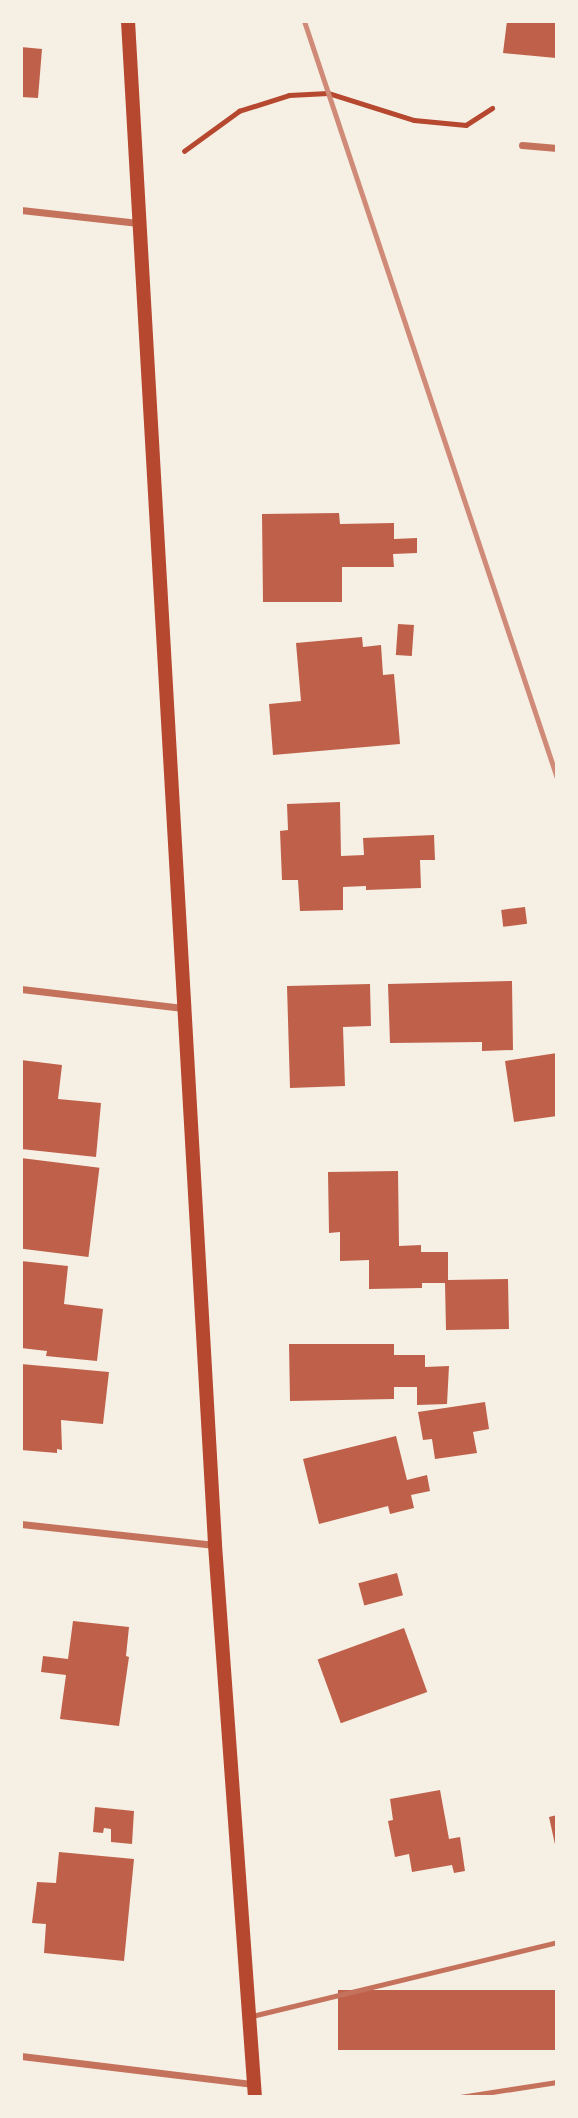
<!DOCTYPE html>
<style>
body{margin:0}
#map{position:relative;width:578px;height:2118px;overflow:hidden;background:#f6efe4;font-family:Karla,sans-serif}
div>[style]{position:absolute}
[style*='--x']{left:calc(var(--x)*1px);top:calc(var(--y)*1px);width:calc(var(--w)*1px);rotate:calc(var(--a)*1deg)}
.building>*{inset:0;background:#bf614a;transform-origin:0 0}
.path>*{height:4.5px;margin:-2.25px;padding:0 2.25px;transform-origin:2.25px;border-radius:2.25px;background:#b5482f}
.service>*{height:5px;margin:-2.5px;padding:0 2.5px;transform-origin:2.5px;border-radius:2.5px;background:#c5725c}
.minor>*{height:7px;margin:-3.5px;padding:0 3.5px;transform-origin:3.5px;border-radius:3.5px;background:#c5725c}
.secondary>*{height:14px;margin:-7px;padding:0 7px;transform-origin:7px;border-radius:7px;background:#b5482f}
.rail>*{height:5px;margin:-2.5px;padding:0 2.5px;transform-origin:2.5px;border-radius:2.5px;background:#cf8b77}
span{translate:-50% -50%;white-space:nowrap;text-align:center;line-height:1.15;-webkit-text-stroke:7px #f6efe4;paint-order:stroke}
.frame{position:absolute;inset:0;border:23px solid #f6efe4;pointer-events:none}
</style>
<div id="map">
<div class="building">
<div style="clip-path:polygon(507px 21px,557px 21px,556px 58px,503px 53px)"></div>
<div style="clip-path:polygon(21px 47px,42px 49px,38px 98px,21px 97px)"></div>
<div style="clip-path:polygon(339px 513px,340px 524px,394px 523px,394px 539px,417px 538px,417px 553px,393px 554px,394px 567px,342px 567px,342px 602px,263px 602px,262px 514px)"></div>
<div style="left:398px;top:624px;width:16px;height:31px;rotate:4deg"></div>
<div style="clip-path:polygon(362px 637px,363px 647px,381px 645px,383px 675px,394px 674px,400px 744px,273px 755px,269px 704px,301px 701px,296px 643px)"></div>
<div style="clip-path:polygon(340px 802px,341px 856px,364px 855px,363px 838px,434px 835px,435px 860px,420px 860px,421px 888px,366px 890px,366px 886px,343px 887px,343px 910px,300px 911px,298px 880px,282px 880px,280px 831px,288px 830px,287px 804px)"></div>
<div style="left:525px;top:907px;width:17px;height:24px;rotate:83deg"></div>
<div style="clip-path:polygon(512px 981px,513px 1050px,482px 1051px,482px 1042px,390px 1043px,388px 984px)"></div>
<div style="clip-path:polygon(370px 984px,371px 1026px,343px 1027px,345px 1086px,290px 1088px,287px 986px)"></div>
<div style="clip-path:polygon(557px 1053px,557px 1116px,514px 1122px,505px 1061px)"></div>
<div style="clip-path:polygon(21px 1060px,62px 1065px,58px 1099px,101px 1103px,96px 1157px,21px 1149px)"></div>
<div style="left:21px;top:1158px;width:79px;height:90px;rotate:7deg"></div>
<div style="clip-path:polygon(398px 1171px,399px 1246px,421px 1245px,421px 1252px,448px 1252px,448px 1280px,508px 1279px,509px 1329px,446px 1330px,445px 1283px,422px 1283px,422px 1288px,369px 1289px,369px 1260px,340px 1261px,340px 1232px,329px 1233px,328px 1172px)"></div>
<div style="clip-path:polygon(21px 1261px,68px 1266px,64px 1304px,103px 1309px,97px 1361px,46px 1356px,47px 1351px,21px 1348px)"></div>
<div style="clip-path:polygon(289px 1344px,394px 1344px,394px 1355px,425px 1355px,425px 1367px,449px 1366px,447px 1404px,417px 1405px,417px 1387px,394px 1387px,394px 1399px,290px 1401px)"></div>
<div style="clip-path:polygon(21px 1364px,109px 1372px,103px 1424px,61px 1420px,62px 1450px,57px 1449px,57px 1453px,21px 1450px)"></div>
<div style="clip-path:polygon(485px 1402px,489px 1429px,473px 1432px,477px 1453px,435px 1459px,432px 1439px,423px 1440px,418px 1412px)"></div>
<div style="clip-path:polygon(396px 1436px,407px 1480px,427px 1475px,430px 1491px,411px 1495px,414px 1508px,390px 1514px,388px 1506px,319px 1524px,303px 1459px)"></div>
<div style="left:397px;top:1573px;width:23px;height:40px;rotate:75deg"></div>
<div style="clip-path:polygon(73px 1621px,129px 1627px,126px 1656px,129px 1657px,119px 1726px,60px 1719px,66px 1675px,41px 1672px,43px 1656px,68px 1659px)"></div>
<div style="left:404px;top:1628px;width:68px;height:92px;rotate:70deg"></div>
<div style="clip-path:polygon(440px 1790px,449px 1839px,460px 1837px,465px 1871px,454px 1873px,452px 1865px,412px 1872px,409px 1854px,395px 1857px,388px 1821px,393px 1820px,390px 1799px)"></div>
<div style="clip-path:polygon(95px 1807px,134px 1811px,132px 1844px,111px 1842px,111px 1829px,104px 1828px,103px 1833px,93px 1832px)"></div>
<div style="clip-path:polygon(557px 1815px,557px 1848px,556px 1849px,549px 1817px)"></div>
<div style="clip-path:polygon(59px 1852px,134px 1859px,124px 1961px,44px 1953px,46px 1924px,32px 1923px,37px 1882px,56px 1883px)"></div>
<div style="left:557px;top:1990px;width:60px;height:219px;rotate:90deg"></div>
</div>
<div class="path">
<div style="--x:184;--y:151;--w:68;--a:-36"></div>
<div style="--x:239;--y:111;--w:52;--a:-17.7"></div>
<div style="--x:289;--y:95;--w:39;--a:-3"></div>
<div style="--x:328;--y:93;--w:90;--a:17.4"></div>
<div style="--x:414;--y:120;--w:52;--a:5.5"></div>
<div style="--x:466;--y:125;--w:31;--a:-33"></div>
</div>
<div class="service">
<div style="--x:252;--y:2016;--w:314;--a:-13.6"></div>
<div style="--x:460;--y:2097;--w:98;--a:-8.8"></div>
</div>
<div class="minor">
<div style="--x:522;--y:145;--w:35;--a:5"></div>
<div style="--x:21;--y:210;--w:118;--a:6.3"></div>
<div style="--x:21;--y:989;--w:163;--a:6.7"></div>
<div style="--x:21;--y:1524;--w:195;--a:6.2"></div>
<div style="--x:21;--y:2056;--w:234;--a:6.9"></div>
</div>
<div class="secondary">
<div style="--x:128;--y:21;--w:1526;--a:86.73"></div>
<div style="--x:215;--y:1545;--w:553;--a:85.86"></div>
</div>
<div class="rail">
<div style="--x:304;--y:21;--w:798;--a:71.52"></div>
</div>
<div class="frame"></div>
</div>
